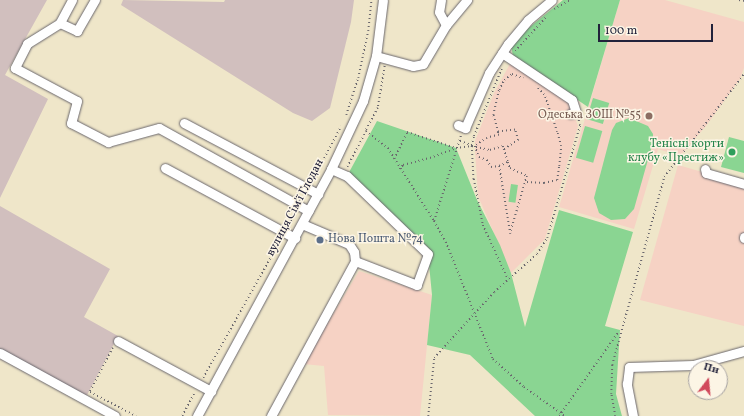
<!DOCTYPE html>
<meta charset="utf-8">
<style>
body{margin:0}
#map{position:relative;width:744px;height:416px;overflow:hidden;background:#efe6c9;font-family:Vollkorn,serif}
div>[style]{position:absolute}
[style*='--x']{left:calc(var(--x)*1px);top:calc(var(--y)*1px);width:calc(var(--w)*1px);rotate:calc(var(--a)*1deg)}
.built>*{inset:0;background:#f6d2c4}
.industrial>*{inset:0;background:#d1bfbe}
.green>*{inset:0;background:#8ad592;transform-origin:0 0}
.path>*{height:1.5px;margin-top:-0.75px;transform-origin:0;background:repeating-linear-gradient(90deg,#6a676d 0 1px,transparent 0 4px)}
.roads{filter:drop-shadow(0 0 1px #6a676d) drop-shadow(0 0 1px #6a676d)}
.minor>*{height:9px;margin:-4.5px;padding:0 4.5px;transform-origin:4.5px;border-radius:4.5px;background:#fff}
.dots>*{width:11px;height:11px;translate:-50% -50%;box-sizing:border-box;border:2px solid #fcf5e5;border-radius:50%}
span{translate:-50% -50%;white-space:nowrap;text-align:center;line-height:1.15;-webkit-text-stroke:3px #fcf5e5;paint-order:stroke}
.education-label{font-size:12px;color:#785e54}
.right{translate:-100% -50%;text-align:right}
.leisure-label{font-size:12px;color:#27864d}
.street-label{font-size:12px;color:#22223b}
.service-label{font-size:12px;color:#4e5e75}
.left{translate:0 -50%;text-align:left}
.north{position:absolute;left:688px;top:360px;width:40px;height:40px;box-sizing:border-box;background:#fcf5e5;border:1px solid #a5a1a1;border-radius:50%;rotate:16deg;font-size:11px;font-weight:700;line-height:16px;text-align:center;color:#22223b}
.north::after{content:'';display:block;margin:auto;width:14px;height:18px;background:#d1495b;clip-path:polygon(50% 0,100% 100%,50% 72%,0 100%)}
.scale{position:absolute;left:598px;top:24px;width:115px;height:18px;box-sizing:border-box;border:2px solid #22223b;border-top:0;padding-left:5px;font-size:12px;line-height:14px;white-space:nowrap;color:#22223b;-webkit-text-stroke:3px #fcf5e5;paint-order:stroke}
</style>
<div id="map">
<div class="built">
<div style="clip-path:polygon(620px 0,665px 0,744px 22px,744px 68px,740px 79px,706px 126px,680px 156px,658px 149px,634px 229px,559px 207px)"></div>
<div style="clip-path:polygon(511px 62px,569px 102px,578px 126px,545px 239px,511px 273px,478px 196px,475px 150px,475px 141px,494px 93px)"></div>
<div style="clip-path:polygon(678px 165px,744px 184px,744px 326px,640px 300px)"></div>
<div style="clip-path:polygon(359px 271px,432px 295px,420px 416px,328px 415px,324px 366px,303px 364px)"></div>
</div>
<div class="industrial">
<div style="clip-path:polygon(0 0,47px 0,5px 75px,48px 99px,0 198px)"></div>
<div style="clip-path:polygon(123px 0,224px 2px,225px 0,354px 0,351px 22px,330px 108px,312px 121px,293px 113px,121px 5px)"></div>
<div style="clip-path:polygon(0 206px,110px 269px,84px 317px,118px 336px,86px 397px,0 349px)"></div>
</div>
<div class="green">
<div style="clip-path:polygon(563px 0,620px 0,588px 107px,513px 56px,511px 46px,520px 35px)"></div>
<div style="left:593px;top:98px;width:17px;height:22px;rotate:17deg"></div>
<div style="clip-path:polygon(629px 118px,648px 126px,653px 134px,653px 142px,634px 209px,625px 219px,611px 220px,599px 213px,594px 198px,612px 130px,616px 123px)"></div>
<div style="clip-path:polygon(377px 121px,456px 148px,477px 200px,500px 245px,511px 273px,525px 327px,559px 210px,633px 232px,605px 326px,620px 330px,616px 394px,622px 416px,535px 416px,470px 355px,427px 345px,432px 295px,428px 254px,347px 176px)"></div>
<div style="left:585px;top:126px;width:18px;height:33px;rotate:16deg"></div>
<div style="clip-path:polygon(729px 137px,744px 141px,744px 173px,721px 167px)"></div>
<div style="left:511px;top:184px;width:7px;height:18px;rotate:8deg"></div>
</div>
<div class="path">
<div style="--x:739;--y:0;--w:5;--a:11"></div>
<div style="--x:554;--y:9;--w:18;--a:-29"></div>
<div style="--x:515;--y:51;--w:47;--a:-47.6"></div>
<div style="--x:385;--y:66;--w:43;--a:99.5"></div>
<div style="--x:378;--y:108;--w:26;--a:118"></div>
<div style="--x:366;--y:131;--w:28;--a:38"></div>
<div style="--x:388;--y:148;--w:86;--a:57.8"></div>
<div style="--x:434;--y:221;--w:24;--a:60"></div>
<div style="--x:446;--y:242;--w:126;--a:68.1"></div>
<div style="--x:493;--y:359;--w:42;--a:42.1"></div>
<div style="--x:524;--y:387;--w:50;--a:35.3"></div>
<div style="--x:502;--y:69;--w:74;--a:112.4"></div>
<div style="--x:474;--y:137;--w:9;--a:103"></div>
<div style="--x:472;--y:146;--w:33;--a:87"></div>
<div style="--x:474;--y:179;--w:47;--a:78.9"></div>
<div style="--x:483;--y:225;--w:60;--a:65.2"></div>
<div style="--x:346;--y:115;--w:39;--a:-72"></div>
<div style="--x:358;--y:78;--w:48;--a:-78"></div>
<div style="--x:368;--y:31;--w:31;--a:-84"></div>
<div style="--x:498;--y:132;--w:18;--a:-106"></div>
<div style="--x:493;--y:115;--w:26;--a:-77"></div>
<div style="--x:499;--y:90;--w:11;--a:-63"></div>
<div style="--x:504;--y:80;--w:10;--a:-37"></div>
<div style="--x:512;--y:74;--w:12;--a:20"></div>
<div style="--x:472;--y:146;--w:18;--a:13"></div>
<div style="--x:490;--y:150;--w:14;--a:-17"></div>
<div style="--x:503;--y:146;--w:3;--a:72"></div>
<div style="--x:504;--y:149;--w:17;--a:-33"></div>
<div style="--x:518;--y:140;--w:10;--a:-107"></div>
<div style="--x:515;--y:130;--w:17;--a:173"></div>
<div style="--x:498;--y:132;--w:3;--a:72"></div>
<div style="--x:499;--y:135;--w:12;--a:166"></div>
<div style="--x:487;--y:138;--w:14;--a:146"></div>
<div style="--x:475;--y:146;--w:12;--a:70"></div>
<div style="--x:479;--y:157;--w:9;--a:21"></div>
<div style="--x:487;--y:160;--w:8;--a:60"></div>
<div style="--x:491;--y:167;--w:8;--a:-7"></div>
<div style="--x:504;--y:149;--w:14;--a:73"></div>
<div style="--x:394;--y:159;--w:30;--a:-64"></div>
<div style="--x:407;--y:132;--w:52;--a:18.1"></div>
<div style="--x:508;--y:162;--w:6;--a:72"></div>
<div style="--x:510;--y:168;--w:19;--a:25"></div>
<div style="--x:527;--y:176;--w:60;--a:106.3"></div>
<div style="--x:510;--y:234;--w:69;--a:-99.2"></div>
<div style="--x:499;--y:166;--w:10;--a:-24"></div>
<div style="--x:347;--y:167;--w:41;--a:-62.2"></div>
<div style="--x:399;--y:169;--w:6;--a:-45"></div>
<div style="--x:403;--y:165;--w:28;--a:-15"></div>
<div style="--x:430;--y:158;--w:28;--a:-21"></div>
<div style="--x:456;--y:148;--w:16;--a:-7"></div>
<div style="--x:472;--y:146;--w:14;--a:-159"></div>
<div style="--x:527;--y:182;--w:17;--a:3"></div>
<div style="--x:544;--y:183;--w:13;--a:-13"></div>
<div style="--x:557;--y:180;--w:14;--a:-82"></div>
<div style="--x:559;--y:166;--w:20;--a:-84"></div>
<div style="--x:561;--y:146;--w:15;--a:-106"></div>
<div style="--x:557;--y:132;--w:39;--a:-109"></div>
<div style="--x:544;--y:95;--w:12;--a:-132"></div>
<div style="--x:311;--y:183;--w:64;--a:-62.2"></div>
<div style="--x:434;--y:221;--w:90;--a:-72.6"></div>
<div style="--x:289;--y:225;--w:15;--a:-62"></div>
<div style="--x:113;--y:348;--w:50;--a:117.6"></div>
<div style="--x:90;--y:392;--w:52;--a:27.6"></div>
<div style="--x:203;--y:378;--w:159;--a:-60.7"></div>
<div style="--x:182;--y:416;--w:27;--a:-62"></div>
<div style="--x:428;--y:416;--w:58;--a:-84.1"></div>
<div style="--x:434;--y:358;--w:89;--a:-47.7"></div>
<div style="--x:494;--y:292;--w:57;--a:-41.5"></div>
<div style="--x:537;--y:254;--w:19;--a:-58"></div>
<div style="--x:547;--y:238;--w:118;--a:-73.7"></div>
<div style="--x:580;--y:125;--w:6;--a:-108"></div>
<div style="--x:559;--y:416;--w:104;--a:-54.8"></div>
<div style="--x:615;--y:416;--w:22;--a:-100"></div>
<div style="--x:611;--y:394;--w:29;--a:-88"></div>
<div style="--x:612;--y:365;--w:195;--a:-74.5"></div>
<div style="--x:664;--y:177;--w:130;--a:-52.2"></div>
</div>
<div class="roads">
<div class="minor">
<div style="--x:72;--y:0;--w:26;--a:118"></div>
<div style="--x:60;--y:23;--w:39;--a:148"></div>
<div style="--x:27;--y:44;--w:27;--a:117"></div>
<div style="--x:15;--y:68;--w:70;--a:28"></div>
<div style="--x:77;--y:101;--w:23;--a:105"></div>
<div style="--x:71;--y:123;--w:42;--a:27.2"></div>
<div style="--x:108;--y:142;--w:53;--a:-15.4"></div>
<div style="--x:159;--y:128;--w:171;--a:29"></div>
<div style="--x:441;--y:0;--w:12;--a:99"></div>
<div style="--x:439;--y:12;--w:15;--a:62"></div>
<div style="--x:60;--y:23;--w:19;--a:25"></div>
<div style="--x:77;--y:31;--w:36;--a:-60"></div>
<div style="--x:502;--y:53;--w:84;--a:33.9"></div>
<div style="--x:572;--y:100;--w:13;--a:72"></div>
<div style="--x:576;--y:112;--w:6;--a:162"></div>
<div style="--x:376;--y:56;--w:38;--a:15"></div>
<div style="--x:413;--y:66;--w:10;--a:-11"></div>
<div style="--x:423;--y:64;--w:45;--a:-59.5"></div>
<div style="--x:446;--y:25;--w:33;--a:-50"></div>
<div style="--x:184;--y:123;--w:152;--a:27.9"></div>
<div style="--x:458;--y:125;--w:8;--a:23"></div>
<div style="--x:465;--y:128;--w:60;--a:-66.4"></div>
<div style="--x:489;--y:73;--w:35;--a:-57"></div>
<div style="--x:508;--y:44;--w:31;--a:-50"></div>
<div style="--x:528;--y:20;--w:31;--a:-40"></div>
<div style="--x:165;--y:168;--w:148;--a:28.3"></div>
<div style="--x:331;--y:169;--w:17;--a:24"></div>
<div style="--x:347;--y:176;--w:112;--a:43.9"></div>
<div style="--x:428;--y:254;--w:33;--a:110"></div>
<div style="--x:417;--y:285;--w:66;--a:-158.8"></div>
<div style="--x:705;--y:169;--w:4;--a:76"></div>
<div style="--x:706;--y:173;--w:40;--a:16"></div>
<div style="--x:744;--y:237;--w:1;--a:90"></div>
<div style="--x:118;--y:341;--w:106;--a:28.3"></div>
<div style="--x:0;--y:353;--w:131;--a:28.7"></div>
<div style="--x:197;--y:416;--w:281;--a:-61.5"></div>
<div style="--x:331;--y:169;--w:75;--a:-64.8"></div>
<div style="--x:363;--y:101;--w:47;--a:-73.9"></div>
<div style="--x:376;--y:56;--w:56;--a:-82.9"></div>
<div style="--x:271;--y:416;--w:176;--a:-61.5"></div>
<div style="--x:355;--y:261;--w:9;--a:-96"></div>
<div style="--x:354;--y:252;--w:9;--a:-122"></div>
<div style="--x:349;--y:244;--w:51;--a:-156.9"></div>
<div style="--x:633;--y:416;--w:33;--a:-101"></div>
<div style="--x:627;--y:384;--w:17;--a:-83"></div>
<div style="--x:629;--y:367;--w:64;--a:-1.8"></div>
<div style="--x:693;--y:365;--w:53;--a:-15.4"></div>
</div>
</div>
<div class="dots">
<div style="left:649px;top:116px;background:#8d6e63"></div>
<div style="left:732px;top:152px;background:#2e9e5b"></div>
<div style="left:320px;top:240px;background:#5c6f8a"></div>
</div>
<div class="education-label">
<span class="right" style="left:641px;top:116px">Одеська ЗОШ №55</span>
</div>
<div class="leisure-label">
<span class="right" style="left:724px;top:152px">Тенісні корти<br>клубу «Престиж»</span>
</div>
<div class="street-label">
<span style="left:296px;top:208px;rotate:-62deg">вулиця Сім'ї Глодан</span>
</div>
<div class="service-label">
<span class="left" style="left:328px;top:240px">Нова Пошта №74</span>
</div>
<div class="north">Пн</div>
<div class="scale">100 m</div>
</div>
